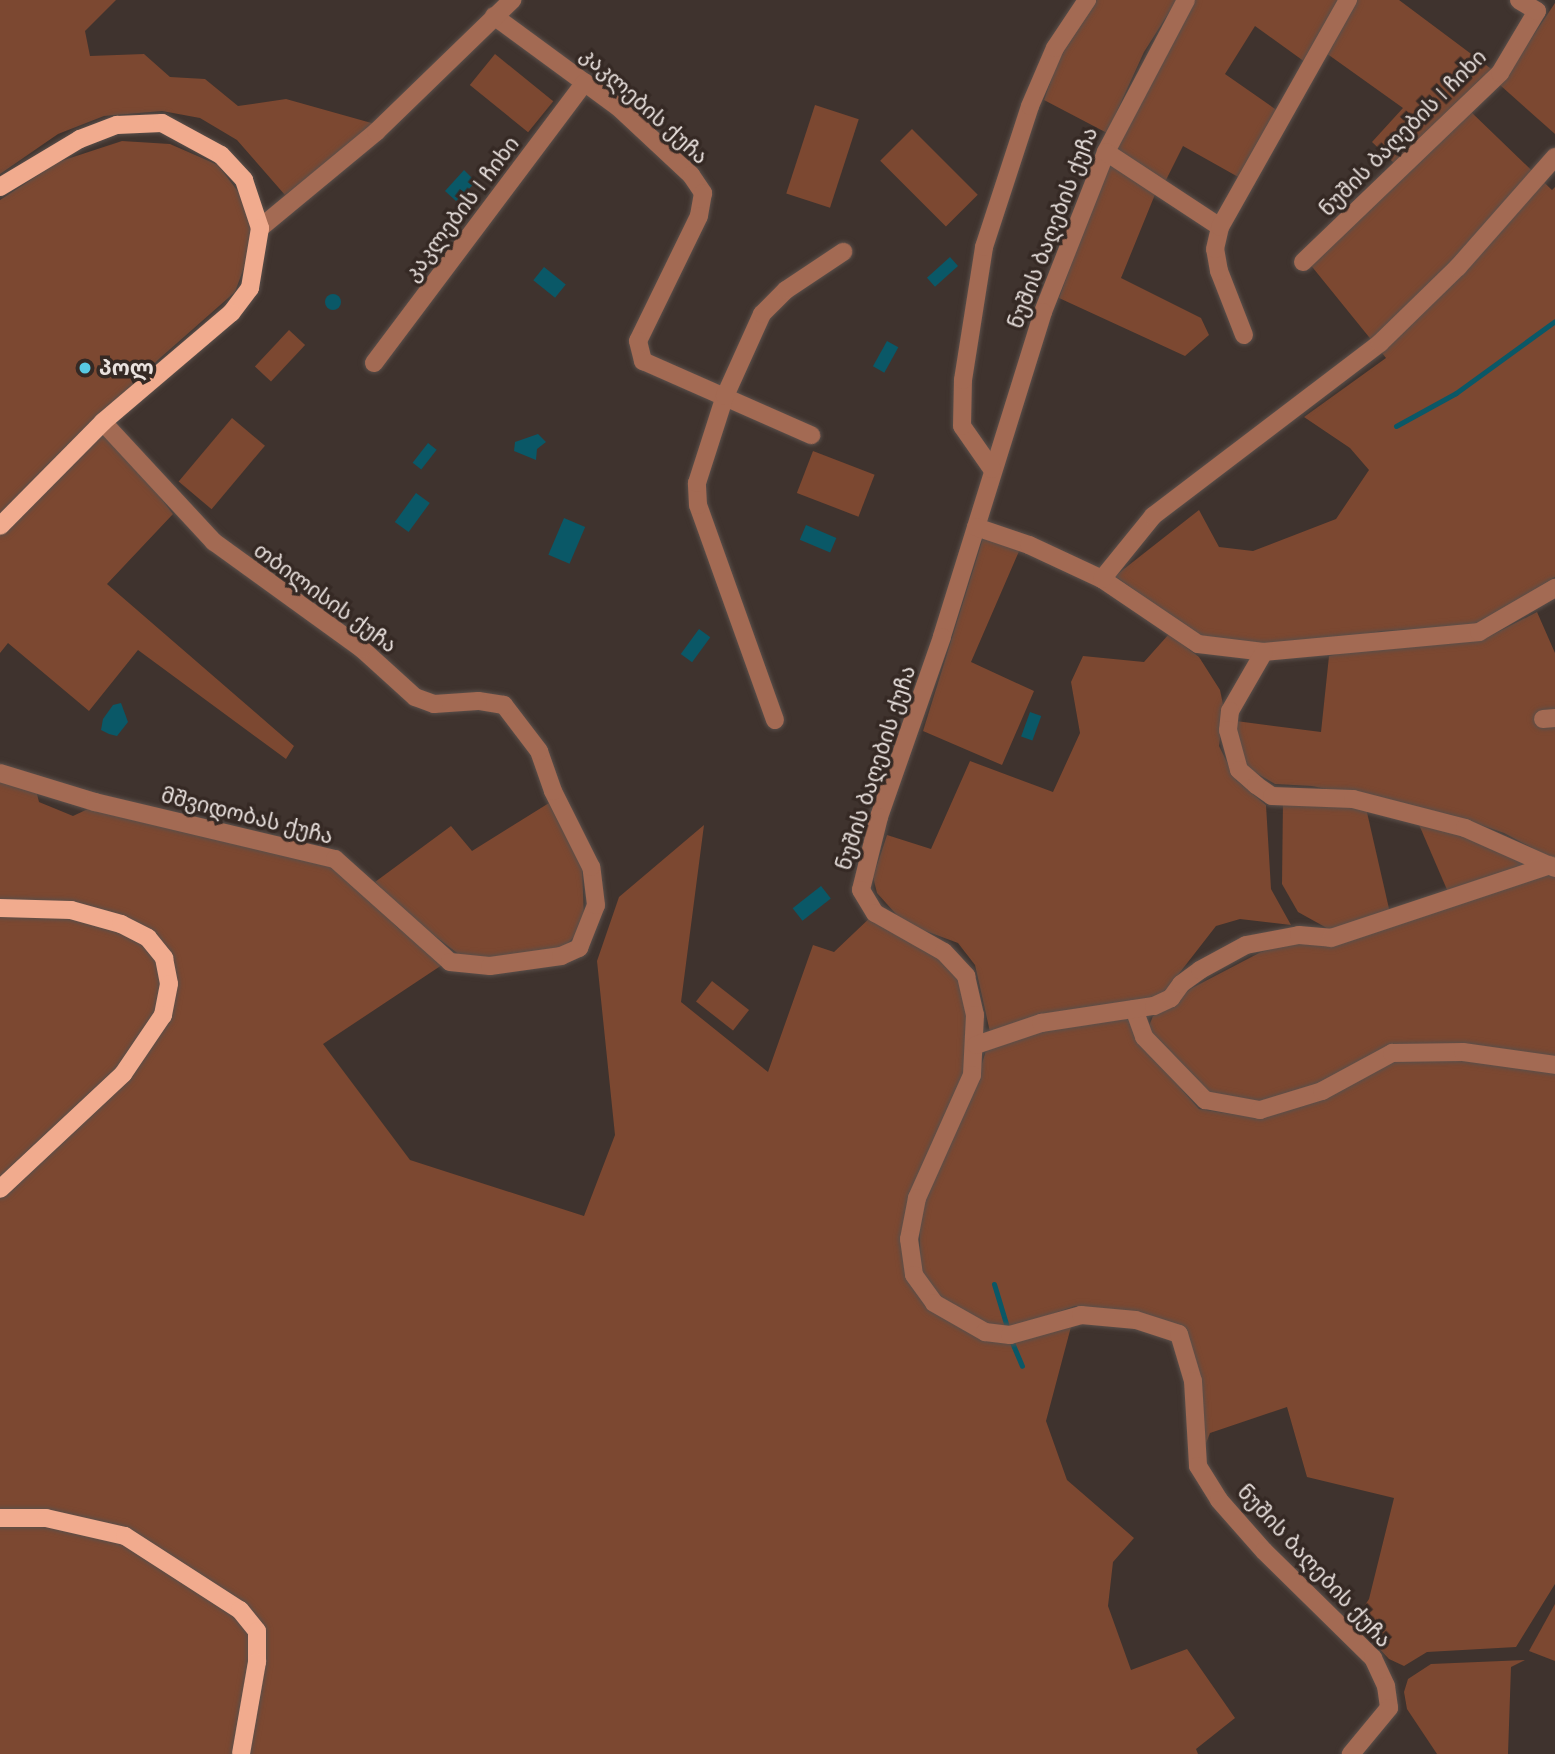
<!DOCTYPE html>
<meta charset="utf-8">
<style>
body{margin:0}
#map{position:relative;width:1555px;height:1754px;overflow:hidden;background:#3f332e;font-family:Montserrat,"Noto Sans Georgian",sans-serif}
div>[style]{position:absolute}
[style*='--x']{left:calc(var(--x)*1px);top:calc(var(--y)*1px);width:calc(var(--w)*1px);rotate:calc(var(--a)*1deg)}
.green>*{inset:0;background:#7c4831;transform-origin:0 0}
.water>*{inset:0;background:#0a5867;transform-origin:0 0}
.round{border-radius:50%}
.stream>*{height:5px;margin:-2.5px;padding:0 2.5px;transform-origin:2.5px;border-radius:2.5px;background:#0a5867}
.roads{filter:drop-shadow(0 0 2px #5a4f4a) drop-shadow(0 0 2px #5a4f4a)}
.minor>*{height:18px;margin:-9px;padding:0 9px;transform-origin:9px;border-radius:9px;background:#a36a53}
.major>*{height:18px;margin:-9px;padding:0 9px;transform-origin:9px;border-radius:9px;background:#f1ab8e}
.dots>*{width:19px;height:19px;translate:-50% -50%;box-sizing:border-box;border:4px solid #352924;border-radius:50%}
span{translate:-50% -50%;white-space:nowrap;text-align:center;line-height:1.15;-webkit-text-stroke:7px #352924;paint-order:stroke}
.street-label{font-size:21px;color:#e9e1de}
.poi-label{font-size:21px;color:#e9e1de;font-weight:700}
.left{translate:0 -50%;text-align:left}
</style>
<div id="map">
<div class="green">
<div style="clip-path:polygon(0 0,116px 0,85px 31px,90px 56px,144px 54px,170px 77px,205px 79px,238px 106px,286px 99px,375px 124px,285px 195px,237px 140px,200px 118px,162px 111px,104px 116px,58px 134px,0 174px)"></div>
<div style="clip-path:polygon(1096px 0,1177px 0,1144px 52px,1107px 133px,1044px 100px,1062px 49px)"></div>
<div style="clip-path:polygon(1193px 0,1340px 0,1305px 62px,1255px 26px,1225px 74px,1278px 111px,1240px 178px,1183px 146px,1165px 182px,1113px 149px)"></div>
<div style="clip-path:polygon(1355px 0,1399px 0,1494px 71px,1395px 164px,1372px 142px,1403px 108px,1326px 53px)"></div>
<div style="clip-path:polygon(1555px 3px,1555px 134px,1500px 85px)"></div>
<div style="left:495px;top:54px;width:75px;height:40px;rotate:39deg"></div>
<div style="left:815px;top:105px;width:46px;height:93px;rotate:18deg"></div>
<div style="clip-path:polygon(1469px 110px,1552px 190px,1555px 187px,1555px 577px,1477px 625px,1382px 631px,1312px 643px,1265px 644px,1197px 635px,1115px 576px,1199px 510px,1219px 547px,1253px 551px,1336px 519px,1369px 470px,1350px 448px,1304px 417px,1386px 358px,1309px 263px)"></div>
<div style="left:912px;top:129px;width:93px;height:45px;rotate:45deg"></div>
<div style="clip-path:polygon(122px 141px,170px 144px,218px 165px,246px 202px,256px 235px,235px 292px,159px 359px,0 517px,0 200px,58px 162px)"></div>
<div style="clip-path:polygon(1110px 159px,1156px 192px,1121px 278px,1201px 318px,1209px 335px,1185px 356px,1059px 298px)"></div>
<div style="left:289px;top:330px;width:22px;height:50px;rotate:43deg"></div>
<div style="left:232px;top:418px;width:43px;height:83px;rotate:40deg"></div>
<div style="clip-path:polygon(103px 422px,173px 514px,107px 584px,294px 746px,286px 759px,138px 650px,89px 711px,8px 643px,0 653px,0 526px)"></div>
<div style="left:813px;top:451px;width:66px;height:45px;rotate:21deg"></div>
<div style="clip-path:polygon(984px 535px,1020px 549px,971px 662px,1034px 691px,1002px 765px,923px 731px)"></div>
<div style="clip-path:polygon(1537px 612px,1555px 653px,1555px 713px,1539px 714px,1536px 725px,1555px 724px,1555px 860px,1504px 833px,1452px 815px,1312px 786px,1275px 784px,1251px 770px,1241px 756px,1236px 721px,1321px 732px,1329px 656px,1385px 644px,1488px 637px)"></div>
<div style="clip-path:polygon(1169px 634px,1199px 657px,1220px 690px,1224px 709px,1219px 746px,1236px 780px,1266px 805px,1271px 889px,1291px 925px,1240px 919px,1216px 926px,1160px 998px,990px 1032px,975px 965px,958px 943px,904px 923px,877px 893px,873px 877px,887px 835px,931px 849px,970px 761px,1053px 792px,1080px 733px,1071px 682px,1083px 656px,1144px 662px)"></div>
<div style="clip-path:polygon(0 779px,36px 790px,39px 802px,73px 816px,90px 808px,327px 865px,343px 875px,398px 928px,445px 963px,323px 1044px,410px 1160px,584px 1216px,615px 1135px,597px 961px,619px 897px,704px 825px,681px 1002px,768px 1072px,813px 945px,834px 952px,875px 913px,966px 976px,976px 1045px,909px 1238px,934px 1303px,985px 1332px,1072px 1323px,1046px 1421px,1067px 1480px,1134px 1538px,1113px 1562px,1108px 1606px,1131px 1670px,1187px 1649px,1235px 1718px,1196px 1749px,1198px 1754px,0 1754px)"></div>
<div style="clip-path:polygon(1283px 800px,1366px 808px,1390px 913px,1334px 932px,1298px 912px,1282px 884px)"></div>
<div style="clip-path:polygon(549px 803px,582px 866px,584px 918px,579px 932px,566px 945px,539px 955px,492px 960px,461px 956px,405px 913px,375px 882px,451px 826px,472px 851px)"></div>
<div style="clip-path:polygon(1417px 820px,1462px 834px,1537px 865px,1448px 892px)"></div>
<div style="clip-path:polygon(1550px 871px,1555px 874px,1555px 1058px,1389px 1047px,1322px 1084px,1258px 1104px,1209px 1095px,1153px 1037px,1149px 1026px,1153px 1016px,1192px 988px,1261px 952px)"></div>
<div style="left:712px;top:981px;width:47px;height:26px;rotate:38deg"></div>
<div style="clip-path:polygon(1129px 1014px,1137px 1039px,1199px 1109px,1257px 1118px,1394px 1058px,1459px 1056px,1555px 1070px,1555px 1584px,1516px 1647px,1427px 1652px,1404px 1666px,1389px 1659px,1354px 1622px,1369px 1599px,1394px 1498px,1307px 1477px,1287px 1407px,1210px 1433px,1203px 1451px,1191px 1345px,1136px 1313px,1075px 1306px,1012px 1328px,991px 1327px,940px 1301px,921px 1275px,919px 1214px,974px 1090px,987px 1047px,1040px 1027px)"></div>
<div style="clip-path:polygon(1555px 1604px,1555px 1661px,1529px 1651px)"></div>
<div style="clip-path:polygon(1525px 1660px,1511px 1667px,1508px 1754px,1437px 1754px,1407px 1709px,1404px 1692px,1408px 1679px,1431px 1664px)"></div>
</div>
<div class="water">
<div style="clip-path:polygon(464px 170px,476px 182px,456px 201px,445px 191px)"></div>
<div style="left:950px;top:257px;width:12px;height:31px;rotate:48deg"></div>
<div style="left:544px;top:267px;width:28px;height:17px;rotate:39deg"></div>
<div class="round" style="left:325px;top:294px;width:16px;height:16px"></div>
<div style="left:887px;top:341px;width:13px;height:29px;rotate:29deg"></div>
<div style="clip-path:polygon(538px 434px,546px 442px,537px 449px,536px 460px,514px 451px,515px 442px)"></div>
<div style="left:428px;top:443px;width:11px;height:25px;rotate:38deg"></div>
<div style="left:416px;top:493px;width:17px;height:36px;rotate:36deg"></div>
<div style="left:564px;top:518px;width:23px;height:40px;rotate:23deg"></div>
<div style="left:806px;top:525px;width:33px;height:16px;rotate:23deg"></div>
<div style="left:699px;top:629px;width:14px;height:31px;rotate:36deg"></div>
<div style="clip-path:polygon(121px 703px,128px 722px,117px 736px,109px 734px,101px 730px,103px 719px,113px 705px)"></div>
<div style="left:1030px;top:712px;width:12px;height:26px;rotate:20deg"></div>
<div style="left:821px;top:886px;width:16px;height:36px;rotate:52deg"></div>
</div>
<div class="stream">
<div style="--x:1396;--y:426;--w:68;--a:-28.8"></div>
<div style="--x:1456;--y:393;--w:122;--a:-36"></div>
<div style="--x:994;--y:1284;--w:48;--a:73.1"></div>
<div style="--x:1011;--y:1340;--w:28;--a:67"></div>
</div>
<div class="roads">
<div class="minor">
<div style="--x:1186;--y:0;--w:172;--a:117.8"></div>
<div style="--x:1106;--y:152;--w:172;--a:111.5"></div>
<div style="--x:1043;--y:312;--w:340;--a:107.3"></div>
<div style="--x:942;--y:637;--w:191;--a:109.3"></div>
<div style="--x:879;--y:817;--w:75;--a:103.9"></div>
<div style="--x:861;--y:890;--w:27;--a:59"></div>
<div style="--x:875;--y:913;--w:79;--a:29.5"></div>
<div style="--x:944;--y:952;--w:33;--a:47"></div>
<div style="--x:966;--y:976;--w:40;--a:77"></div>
<div style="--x:975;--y:1015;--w:60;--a:92.9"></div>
<div style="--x:972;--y:1075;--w:135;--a:114.1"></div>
<div style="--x:917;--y:1198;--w:42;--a:101"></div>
<div style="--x:909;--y:1239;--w:36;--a:82"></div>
<div style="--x:914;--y:1275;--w:34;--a:54"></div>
<div style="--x:934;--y:1303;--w:59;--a:29.6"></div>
<div style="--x:985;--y:1332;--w:25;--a:7"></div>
<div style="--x:1010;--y:1335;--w:74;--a:-15.7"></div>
<div style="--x:1081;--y:1315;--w:55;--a:5.2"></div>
<div style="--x:1136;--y:1320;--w:45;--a:18"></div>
<div style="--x:1179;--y:1334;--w:49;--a:73.4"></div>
<div style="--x:1193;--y:1381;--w:85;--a:86.6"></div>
<div style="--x:1198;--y:1466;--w:40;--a:58"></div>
<div style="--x:1219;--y:1500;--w:68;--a:48.6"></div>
<div style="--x:1264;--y:1551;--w:153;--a:44.5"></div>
<div style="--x:1373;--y:1658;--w:31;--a:65"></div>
<div style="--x:1386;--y:1686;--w:22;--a:82"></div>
<div style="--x:1389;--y:1708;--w:60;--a:129.6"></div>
<div style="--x:494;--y:16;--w:154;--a:36.3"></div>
<div style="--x:618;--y:107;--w:100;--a:43"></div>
<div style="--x:691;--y:175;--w:22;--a:56"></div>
<div style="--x:703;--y:193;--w:23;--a:100"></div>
<div style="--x:699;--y:216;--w:139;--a:116"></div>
<div style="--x:638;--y:341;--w:21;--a:76"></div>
<div style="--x:643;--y:361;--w:184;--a:23.8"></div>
<div style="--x:1106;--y:152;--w:136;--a:33.3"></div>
<div style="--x:260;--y:228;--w:151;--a:-39.6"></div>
<div style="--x:376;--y:132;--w:190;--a:-44.1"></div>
<div style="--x:1303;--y:262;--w:273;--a:-43.8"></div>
<div style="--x:1500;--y:73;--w:72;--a:-59.2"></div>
<div style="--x:1537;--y:11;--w:21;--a:-149"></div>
<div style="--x:1244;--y:335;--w:69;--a:-111.3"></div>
<div style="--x:1219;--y:271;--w:22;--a:-100"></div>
<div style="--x:1215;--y:249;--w:23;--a:-77"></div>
<div style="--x:1220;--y:227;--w:261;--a:-60.6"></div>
<div style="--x:374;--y:363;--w:351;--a:-53.1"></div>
<div style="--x:992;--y:469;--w:52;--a:-124.9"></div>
<div style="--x:962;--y:426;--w:46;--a:-88.8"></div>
<div style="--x:963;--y:380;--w:135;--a:-81"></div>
<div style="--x:984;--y:247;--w:148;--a:-71.9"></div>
<div style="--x:1030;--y:106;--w:63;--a:-66.7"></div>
<div style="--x:1055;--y:48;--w:58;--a:-56.3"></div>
<div style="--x:976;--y:527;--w:56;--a:18.8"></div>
<div style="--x:1029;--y:545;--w:81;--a:25"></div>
<div style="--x:1102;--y:579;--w:116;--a:34.1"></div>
<div style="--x:1198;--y:644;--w:66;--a:6.9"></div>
<div style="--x:1264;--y:652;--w:216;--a:-5.3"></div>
<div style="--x:1479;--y:632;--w:88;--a:-30.1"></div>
<div style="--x:1102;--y:579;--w:81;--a:-51"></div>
<div style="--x:1153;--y:516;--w:285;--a:-37.3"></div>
<div style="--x:1380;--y:343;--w:109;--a:-44.3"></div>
<div style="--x:1458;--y:267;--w:147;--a:-48.6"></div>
<div style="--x:1264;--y:652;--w:68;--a:120"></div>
<div style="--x:1230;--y:711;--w:19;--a:96"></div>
<div style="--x:1228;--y:730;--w:41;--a:74.6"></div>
<div style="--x:1239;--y:770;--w:23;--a:41"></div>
<div style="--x:1256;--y:785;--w:19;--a:35"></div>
<div style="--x:1272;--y:796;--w:81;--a:2.1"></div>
<div style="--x:1353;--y:799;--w:116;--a:14.5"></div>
<div style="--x:1465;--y:828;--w:98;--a:24"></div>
<div style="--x:1543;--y:719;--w:12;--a:-5"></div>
<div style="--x:775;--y:720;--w:228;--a:-109.7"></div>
<div style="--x:698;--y:505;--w:22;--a:-93"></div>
<div style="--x:697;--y:483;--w:91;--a:-72.2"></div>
<div style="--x:725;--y:396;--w:90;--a:-65.7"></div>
<div style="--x:762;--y:314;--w:34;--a:-45"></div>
<div style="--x:786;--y:290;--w:69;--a:-33.7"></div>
<div style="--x:0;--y:773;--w:99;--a:17"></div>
<div style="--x:95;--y:802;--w:247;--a:13.4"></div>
<div style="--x:335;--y:859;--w:154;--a:41.8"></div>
<div style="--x:450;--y:962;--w:40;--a:5.7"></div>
<div style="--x:490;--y:966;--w:72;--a:-8"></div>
<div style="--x:561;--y:956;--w:20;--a:-24"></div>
<div style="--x:579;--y:948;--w:46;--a:-68.4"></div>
<div style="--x:596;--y:905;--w:38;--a:-97"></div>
<div style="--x:591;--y:867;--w:85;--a:-116.6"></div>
<div style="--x:553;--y:791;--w:42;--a:-109.3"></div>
<div style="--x:539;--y:751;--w:58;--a:-127.3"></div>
<div style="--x:504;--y:705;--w:26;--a:-171"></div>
<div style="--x:478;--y:701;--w:44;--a:176.1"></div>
<div style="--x:434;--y:704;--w:20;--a:-160"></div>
<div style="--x:415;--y:697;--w:72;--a:-137.8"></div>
<div style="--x:362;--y:649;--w:183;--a:-144.1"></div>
<div style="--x:214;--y:542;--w:163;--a:-132.8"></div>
<div style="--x:1134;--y:1009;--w:30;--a:70"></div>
<div style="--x:1144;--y:1037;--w:88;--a:45.9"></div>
<div style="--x:1205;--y:1100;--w:56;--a:10.3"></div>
<div style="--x:1260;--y:1110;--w:65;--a:-17"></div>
<div style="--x:1322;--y:1091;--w:80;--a:-28.5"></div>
<div style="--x:1392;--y:1053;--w:71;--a:-0.8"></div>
<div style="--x:1463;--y:1052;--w:93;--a:8"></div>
<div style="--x:976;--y:1045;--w:69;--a:-18.7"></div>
<div style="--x:1041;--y:1023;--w:114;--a:-8.6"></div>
<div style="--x:1154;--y:1006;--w:19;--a:-25"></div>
<div style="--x:1171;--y:998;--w:17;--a:-54"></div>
<div style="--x:1181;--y:984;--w:24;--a:-36"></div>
<div style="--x:1200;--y:970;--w:52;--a:-28.5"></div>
<div style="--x:1246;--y:945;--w:54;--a:-10.7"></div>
<div style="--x:1299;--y:935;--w:32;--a:5"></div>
<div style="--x:1331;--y:938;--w:231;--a:-18.4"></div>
</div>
<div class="major">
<div style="--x:0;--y:187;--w:93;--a:-31"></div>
<div style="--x:80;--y:139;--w:40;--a:-21"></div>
<div style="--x:117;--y:125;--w:45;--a:-2.5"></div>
<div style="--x:162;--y:123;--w:67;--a:28.5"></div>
<div style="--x:221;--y:155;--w:34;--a:47"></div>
<div style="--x:244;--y:180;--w:51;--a:71.6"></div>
<div style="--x:260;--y:228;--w:61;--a:99.5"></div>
<div style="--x:250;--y:288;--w:31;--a:127"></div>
<div style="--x:231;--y:313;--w:168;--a:139.6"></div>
<div style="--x:103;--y:422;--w:146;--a:134.7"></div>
<div style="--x:0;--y:908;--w:71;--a:1.6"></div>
<div style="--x:71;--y:910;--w:52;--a:15.6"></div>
<div style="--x:121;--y:924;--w:30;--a:27"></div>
<div style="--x:148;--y:938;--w:26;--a:51"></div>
<div style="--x:164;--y:958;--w:26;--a:79"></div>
<div style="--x:169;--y:984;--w:32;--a:101"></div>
<div style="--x:163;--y:1015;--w:71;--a:124.1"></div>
<div style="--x:123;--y:1074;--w:168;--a:136.9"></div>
<div style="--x:0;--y:1518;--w:46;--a:0"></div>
<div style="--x:46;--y:1518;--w:81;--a:12.8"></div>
<div style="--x:125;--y:1536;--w:137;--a:32.8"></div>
<div style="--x:240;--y:1610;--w:27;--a:51"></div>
<div style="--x:257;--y:1631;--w:31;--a:90"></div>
<div style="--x:257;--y:1662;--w:93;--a:99.9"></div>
</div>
</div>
<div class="dots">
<div style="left:85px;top:368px;background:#58c9e3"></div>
</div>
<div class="street-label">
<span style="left:644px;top:106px;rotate:42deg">კაკლების ქუჩა</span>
<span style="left:1403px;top:133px;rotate:-45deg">ნუშის ბაღების I ჩიხი</span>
<span style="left:462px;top:209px;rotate:-53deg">კაკლების I ჩიხი</span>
<span style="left:1053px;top:228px;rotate:-69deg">ნუშის ბაღების ქუჩა</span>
<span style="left:325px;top:598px;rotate:36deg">თბილისის ქუჩა</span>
<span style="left:876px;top:768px;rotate:-72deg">ნუშის ბაღების ქუჩა</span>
<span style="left:247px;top:816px;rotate:14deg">მშვიდობას ქუჩა</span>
<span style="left:1314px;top:1566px;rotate:47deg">ნუშის ბაღების ქუჩა</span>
</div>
<div class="poi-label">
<span class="left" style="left:99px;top:368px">პოლ</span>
</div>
</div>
